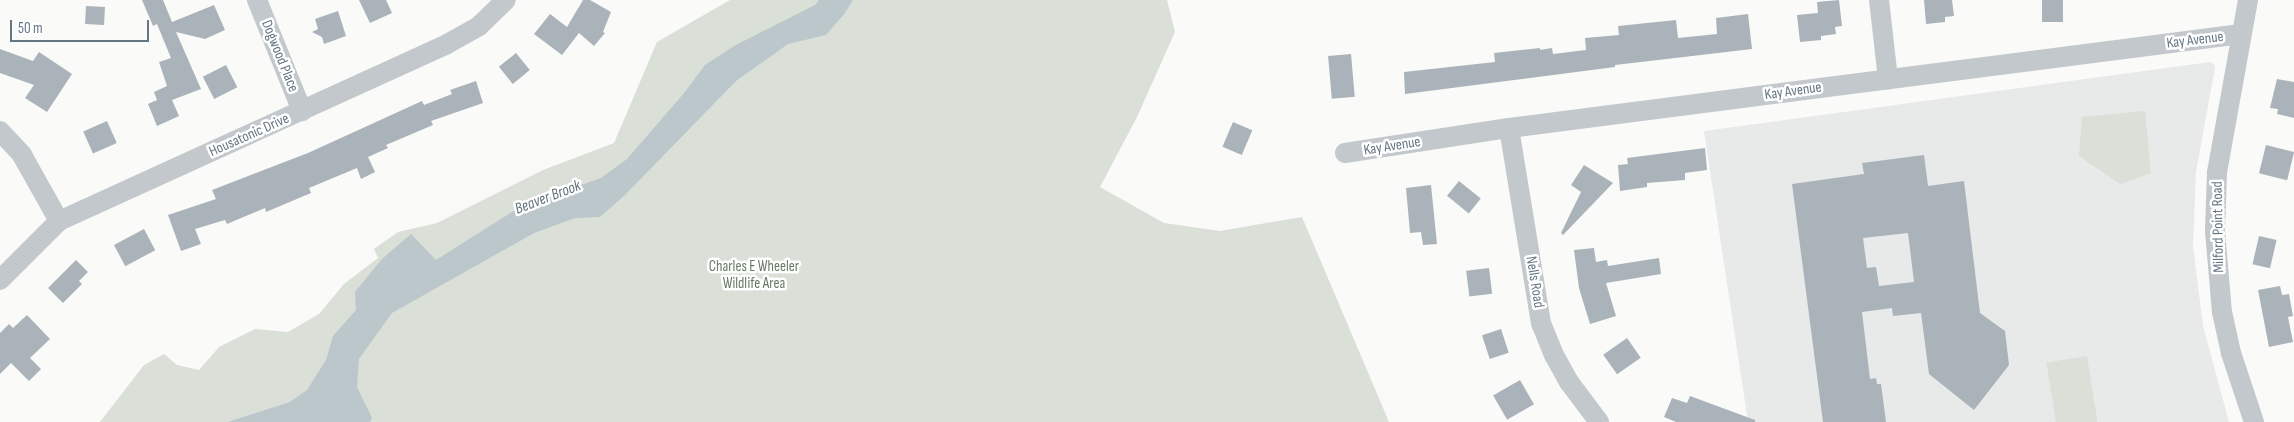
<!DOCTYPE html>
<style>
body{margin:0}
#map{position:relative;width:2294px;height:422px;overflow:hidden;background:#fafaf8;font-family:"Sofia Sans Condensed",sans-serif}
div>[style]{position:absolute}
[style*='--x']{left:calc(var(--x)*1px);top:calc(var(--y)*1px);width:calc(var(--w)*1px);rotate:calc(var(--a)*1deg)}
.built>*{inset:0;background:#e8e9e9}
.green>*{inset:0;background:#dadfd7;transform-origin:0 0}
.water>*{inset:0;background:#bbc7cb}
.building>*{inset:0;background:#aab3b9;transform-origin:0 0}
.minor>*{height:20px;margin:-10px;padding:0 10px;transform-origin:10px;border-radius:10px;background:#c3c8cc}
span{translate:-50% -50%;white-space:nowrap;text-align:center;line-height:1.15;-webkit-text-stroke:5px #fff;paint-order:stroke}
.street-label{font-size:15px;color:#657683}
.park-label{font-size:15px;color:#687a64}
.water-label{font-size:16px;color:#60757c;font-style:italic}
.scale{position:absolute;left:10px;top:20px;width:139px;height:22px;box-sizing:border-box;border:2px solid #657683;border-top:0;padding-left:6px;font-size:15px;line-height:18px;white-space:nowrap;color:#657683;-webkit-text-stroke:4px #fff;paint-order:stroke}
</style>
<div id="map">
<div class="built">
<div style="clip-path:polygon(2210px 62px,2214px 64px,2215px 68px,2196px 172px,2193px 246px,2203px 326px,2229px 422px,1748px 422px,1704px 131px)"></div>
</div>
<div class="green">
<div style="clip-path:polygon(730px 0,1167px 0,1175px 32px,1137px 117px,1100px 187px,1164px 223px,1220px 231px,1302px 217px,1389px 422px,100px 422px,144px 365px,164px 354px,177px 365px,199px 370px,219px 347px,255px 329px,288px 332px,319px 314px,344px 284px,378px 258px,374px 249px,398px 232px,437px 223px,543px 170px,614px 143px,657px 42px)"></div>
<div style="clip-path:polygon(2145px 111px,2151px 173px,2120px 184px,2079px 156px,2082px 117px)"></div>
<div style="left:2087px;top:356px;width:67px;height:41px;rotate:81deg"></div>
</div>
<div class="water">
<div style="clip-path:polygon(819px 0,853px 0,845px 13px,826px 35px,788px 44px,736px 81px,625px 195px,600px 217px,575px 218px,534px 233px,392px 313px,359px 359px,357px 387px,372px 418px,370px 422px,228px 422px,290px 402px,307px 390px,326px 360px,333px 336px,356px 310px,355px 292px,382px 259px,411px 234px,436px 260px,520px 207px,601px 178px,627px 159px,685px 92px,705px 65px,734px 46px,815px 5px)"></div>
</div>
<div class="building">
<div style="clip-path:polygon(142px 0,163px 0,172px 22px,214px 5px,225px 30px,205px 39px,176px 32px,201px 89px,172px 100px,179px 116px,157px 126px,148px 104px,157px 100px,154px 92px,167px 86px,159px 62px,171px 58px,157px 24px,153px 26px)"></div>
<div style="clip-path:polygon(359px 0,386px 0,392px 13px,370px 23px)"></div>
<div style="clip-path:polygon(583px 0,590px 0,611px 12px,603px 32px,605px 33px,594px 46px,579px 33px,562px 55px,534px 34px,550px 14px,567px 27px)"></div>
<div style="clip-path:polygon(1839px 0,1842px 26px,1835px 27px,1836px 34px,1821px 36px,1821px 40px,1800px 42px,1797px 15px,1818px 13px,1817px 2px)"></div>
<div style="clip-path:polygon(1924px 0,1952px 0,1954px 16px,1945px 17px,1945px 22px,1926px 24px)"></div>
<div style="left:2042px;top:0;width:21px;height:22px"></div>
<div style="left:86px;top:6px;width:19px;height:18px;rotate:3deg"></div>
<div style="clip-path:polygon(338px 11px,346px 36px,324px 44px,322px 37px,312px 32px,318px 29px,315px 19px)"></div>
<div style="clip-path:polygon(1748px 14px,1752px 49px,1615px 65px,1615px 67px,1405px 94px,1404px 72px,1495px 62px,1494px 53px,1540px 48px,1540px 50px,1552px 48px,1553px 54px,1586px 50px,1585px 38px,1619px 35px,1618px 26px,1676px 20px,1678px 38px,1717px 34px,1716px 18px)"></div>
<div style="clip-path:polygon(0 49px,33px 61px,39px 52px,72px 74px,47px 112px,25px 98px,34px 85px,0 73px)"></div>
<div style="left:516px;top:53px;width:22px;height:22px;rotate:51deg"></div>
<div style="left:1351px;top:54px;width:43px;height:23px;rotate:85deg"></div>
<div style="left:226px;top:65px;width:25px;height:26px;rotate:63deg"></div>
<div style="clip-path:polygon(2277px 79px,2294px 82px,2294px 118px,2277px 114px,2278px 109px,2270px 108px)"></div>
<div style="clip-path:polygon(476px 81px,483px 103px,431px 121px,433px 125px,386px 145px,388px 148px,368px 157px,375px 172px,361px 179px,357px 168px,309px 188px,311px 193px,266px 212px,265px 208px,227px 224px,225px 220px,195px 229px,201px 244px,181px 251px,168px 215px,216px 199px,212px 190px,308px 153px,422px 101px,424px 105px,452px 94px,450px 90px)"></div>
<div style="left:107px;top:121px;width:24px;height:26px;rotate:66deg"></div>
<div style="left:1233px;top:122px;width:21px;height:27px;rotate:23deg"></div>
<div style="left:2266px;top:145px;width:29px;height:29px;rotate:14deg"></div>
<div style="clip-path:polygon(1705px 148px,1707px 170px,1685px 173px,1685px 180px,1647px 183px,1647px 187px,1620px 191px,1618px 165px,1628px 164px,1627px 158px)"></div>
<div style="clip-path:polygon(evenodd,1924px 155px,1928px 186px,1964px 181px,1980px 313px,2005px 331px,2009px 365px,1974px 410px,1929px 374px,1921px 313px,1893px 316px,1892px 308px,1862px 312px,1870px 379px,1876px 378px,1877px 384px,1881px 384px,1886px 422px,1823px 422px,1792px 184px,1864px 174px,1862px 163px,1924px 155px,1908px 233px,1914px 282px,1879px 286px,1876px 267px,1867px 268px,1863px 238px,1908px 233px)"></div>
<div style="clip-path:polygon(1584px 165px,1613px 183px,1563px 235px,1561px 233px,1581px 192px,1571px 185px)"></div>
<div style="left:1459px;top:181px;width:28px;height:19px;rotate:39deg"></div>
<div style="clip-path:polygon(1431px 185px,1437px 244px,1423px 245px,1421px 232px,1410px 233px,1406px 188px)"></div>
<div style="left:144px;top:229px;width:24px;height:34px;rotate:62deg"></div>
<div style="left:2259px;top:236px;width:18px;height:29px;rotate:13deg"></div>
<div style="clip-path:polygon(1594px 248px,1596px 262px,1607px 260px,1608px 266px,1659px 258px,1661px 274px,1606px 283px,1616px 316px,1590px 324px,1579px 288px,1574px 250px)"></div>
<div style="clip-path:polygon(76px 260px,88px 272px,79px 281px,82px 284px,63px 303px,48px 288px)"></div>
<div style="left:1489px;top:268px;width:26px;height:23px;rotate:83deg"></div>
<div style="clip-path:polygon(2280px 286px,2282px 295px,2289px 294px,2293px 316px,2288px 317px,2293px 342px,2269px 347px,2258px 290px)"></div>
<div style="clip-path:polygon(27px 315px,50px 339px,30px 358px,41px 369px,29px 381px,11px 363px,0 374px,0 333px,9px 324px,13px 328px)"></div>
<div style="left:1501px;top:329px;width:25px;height:20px;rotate:72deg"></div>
<div style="left:1627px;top:338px;width:24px;height:29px;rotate:55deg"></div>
<div style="left:1520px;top:380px;width:28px;height:31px;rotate:60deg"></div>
<div style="clip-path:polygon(1690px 396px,1755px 420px,1755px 422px,1676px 422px,1664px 417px,1672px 398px,1687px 403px)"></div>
</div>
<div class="minor">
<div style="--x:257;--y:0;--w:120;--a:67.9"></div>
<div style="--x:1879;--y:0;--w:80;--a:83.5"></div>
<div style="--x:2248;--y:0;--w:176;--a:100.2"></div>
<div style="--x:2217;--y:173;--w:58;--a:92"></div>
<div style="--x:2215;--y:231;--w:81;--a:85.1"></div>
<div style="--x:2222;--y:312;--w:42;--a:77.6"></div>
<div style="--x:2231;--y:353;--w:73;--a:71.6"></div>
<div style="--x:1509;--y:128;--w:198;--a:80.7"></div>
<div style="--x:1541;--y:323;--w:35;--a:68"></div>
<div style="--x:1554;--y:355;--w:31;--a:61"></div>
<div style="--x:1569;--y:382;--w:50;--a:53.1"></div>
<div style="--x:0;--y:131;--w:33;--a:47"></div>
<div style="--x:22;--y:155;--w:76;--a:60.7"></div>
<div style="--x:1345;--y:153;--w:166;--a:-8.7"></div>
<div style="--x:1509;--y:128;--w:738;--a:-7.32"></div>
<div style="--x:0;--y:280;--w:83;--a:-45"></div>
<div style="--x:59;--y:221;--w:426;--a:-24.5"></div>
<div style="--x:447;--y:44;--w:37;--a:-29"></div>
<div style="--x:479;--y:26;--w:37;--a:-44"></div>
</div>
<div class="street-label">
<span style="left:2195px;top:40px;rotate:-7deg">Kay Avenue</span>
<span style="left:280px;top:56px;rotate:68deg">Dogwood Place</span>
<span style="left:1793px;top:91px;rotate:-8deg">Kay Avenue</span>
<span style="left:249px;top:135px;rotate:-24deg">Housatonic Drive</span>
<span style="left:1392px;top:146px;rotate:-9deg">Kay Avenue</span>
<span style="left:2218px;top:227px;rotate:-91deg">Milford Point Road</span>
<span style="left:1535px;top:282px;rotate:81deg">Nells Road</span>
</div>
<div class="park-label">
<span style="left:754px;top:275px">Charles E Wheeler<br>Wildlife Area</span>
</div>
<div class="water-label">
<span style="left:548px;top:198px;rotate:-21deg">Beaver Brook</span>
</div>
<div class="scale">50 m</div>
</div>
